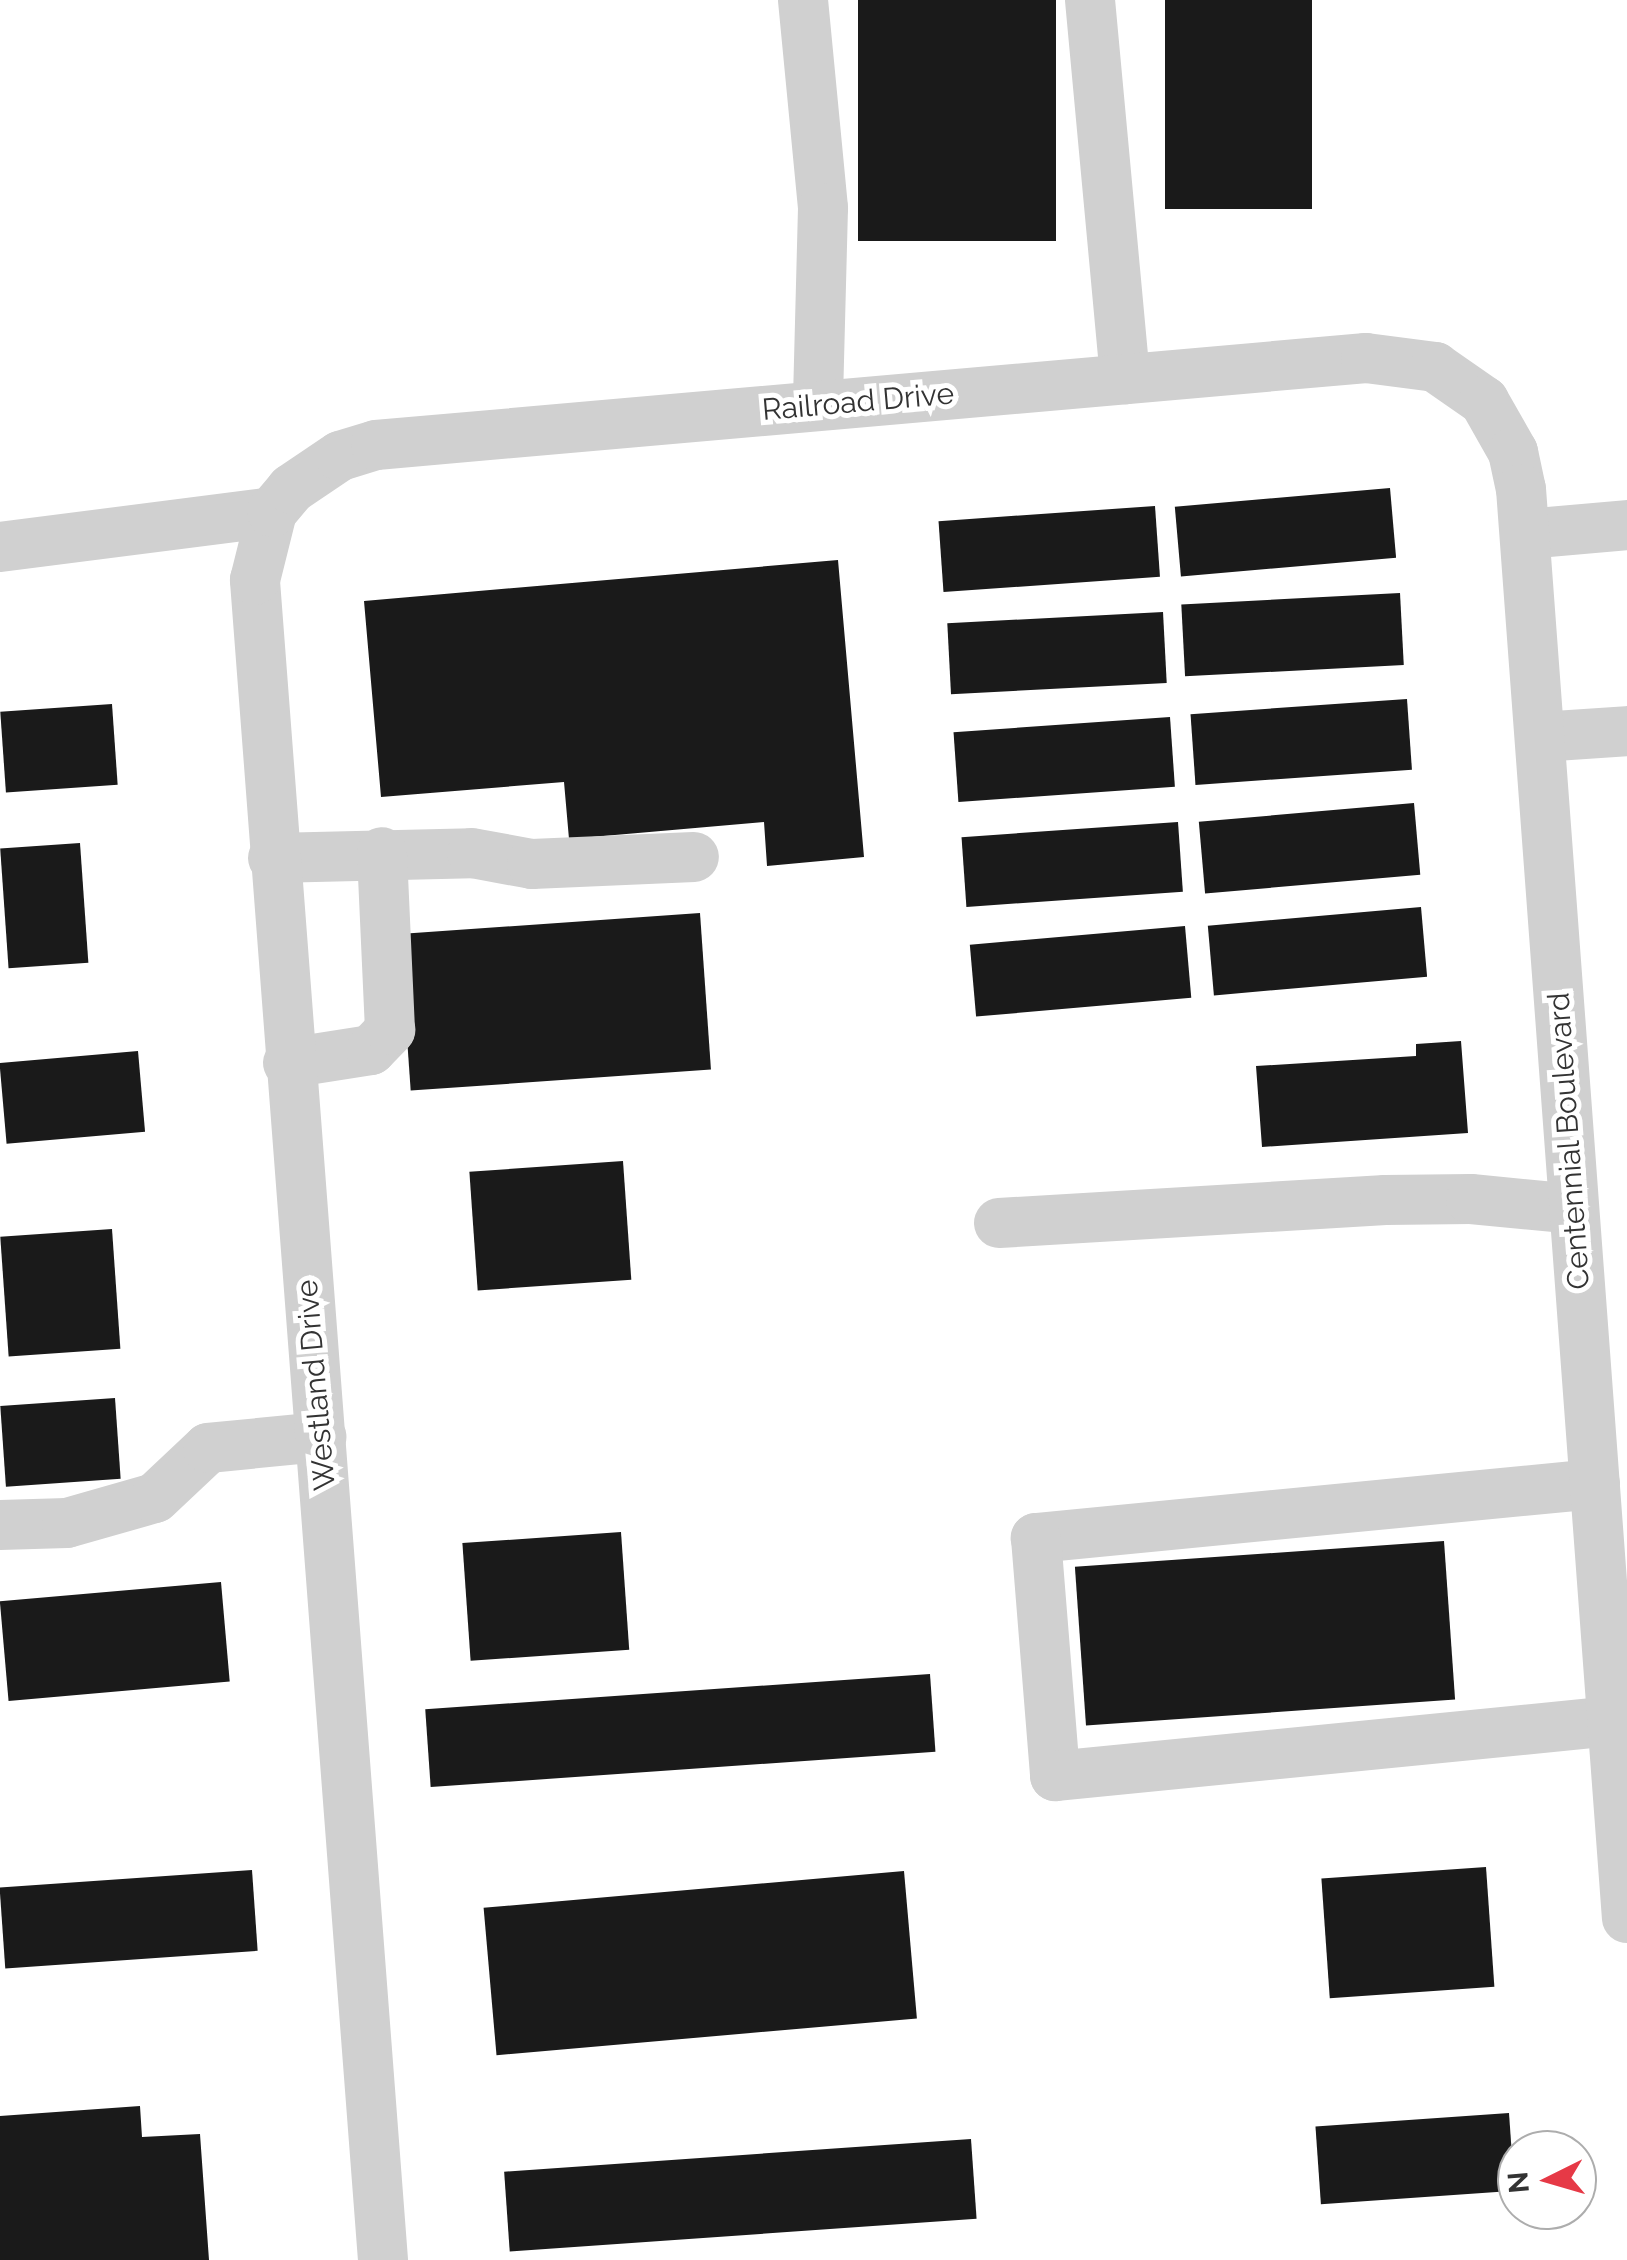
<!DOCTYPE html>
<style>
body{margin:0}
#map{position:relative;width:1627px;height:2260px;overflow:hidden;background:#fff;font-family:Raleway,sans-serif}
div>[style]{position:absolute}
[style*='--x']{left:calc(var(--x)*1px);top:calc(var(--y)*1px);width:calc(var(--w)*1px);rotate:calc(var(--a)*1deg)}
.building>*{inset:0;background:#1a1a1a;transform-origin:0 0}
.minor>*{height:50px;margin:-25px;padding:0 25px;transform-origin:25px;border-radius:25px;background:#d0d0d0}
span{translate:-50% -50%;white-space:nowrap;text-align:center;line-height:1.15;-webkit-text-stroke:10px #fff;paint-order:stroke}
.street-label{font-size:30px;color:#333}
.north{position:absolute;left:1497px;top:2130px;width:100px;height:100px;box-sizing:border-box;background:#fff;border:2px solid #adadad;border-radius:50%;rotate:265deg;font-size:28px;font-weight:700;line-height:40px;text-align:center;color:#333}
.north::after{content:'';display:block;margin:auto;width:35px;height:45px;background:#e63946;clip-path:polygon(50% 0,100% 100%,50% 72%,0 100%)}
</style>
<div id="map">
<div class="building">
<div style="left:858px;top:0;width:198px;height:241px"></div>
<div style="left:1165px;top:0;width:147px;height:209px"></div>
<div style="left:1390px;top:488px;width:70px;height:216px;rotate:85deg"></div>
<div style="left:1155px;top:506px;width:71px;height:217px;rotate:86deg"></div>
<div style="clip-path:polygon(838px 560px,864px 857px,767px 866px,764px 822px,569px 839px,564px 782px,381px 797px,364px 601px)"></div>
<div style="left:1400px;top:593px;width:72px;height:219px;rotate:87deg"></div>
<div style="left:1163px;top:612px;width:71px;height:216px;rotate:87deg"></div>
<div style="left:1407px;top:699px;width:71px;height:217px;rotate:86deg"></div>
<div style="left:112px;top:704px;width:81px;height:112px;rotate:86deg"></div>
<div style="left:1170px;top:717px;width:70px;height:217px;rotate:86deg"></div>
<div style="left:1414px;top:803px;width:72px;height:216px;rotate:85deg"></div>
<div style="left:1178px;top:822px;width:70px;height:217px;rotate:86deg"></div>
<div style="left:80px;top:843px;width:120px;height:80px;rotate:86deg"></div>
<div style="left:1421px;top:907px;width:70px;height:214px;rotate:85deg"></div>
<div style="left:700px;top:913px;width:157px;height:301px;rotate:86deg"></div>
<div style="left:1185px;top:926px;width:72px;height:216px;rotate:85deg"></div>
<div style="clip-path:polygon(1461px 1041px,1468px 1133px,1262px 1147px,1256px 1066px,1416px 1056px,1416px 1044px)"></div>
<div style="left:138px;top:1051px;width:81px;height:139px;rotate:85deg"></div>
<div style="left:623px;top:1161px;width:119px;height:154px;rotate:86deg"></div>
<div style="left:112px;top:1229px;width:120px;height:112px;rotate:86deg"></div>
<div style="left:115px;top:1398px;width:81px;height:115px;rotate:86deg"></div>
<div style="left:621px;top:1532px;width:118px;height:159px;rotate:86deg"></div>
<div style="left:1444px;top:1541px;width:159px;height:370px;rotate:86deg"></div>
<div style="left:221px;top:1582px;width:100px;height:222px;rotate:85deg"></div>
<div style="left:930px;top:1674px;width:78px;height:506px;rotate:86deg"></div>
<div style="left:1486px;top:1867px;width:120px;height:165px;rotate:86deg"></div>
<div style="left:252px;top:1870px;width:81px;height:253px;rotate:86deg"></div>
<div style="left:904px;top:1871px;width:148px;height:422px;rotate:85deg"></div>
<div style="clip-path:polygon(140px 2106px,142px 2137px,200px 2134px,209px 2260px,0 2260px,0 2116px)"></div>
<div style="left:1509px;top:2113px;width:78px;height:194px;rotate:86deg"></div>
<div style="left:971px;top:2139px;width:80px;height:468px;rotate:86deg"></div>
</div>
<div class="minor">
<div style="--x:803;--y:0;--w:209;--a:84.5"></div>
<div style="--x:823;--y:208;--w:197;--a:91.5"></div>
<div style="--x:1090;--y:0;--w:381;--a:84.7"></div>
<div style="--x:1525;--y:534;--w:102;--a:-5"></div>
<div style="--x:0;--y:547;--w:274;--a:-7.3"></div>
<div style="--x:1540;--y:737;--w:87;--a:-3.9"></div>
<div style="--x:273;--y:858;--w:199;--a:-1.4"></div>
<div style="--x:472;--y:853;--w:61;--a:10.4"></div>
<div style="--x:532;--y:864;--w:162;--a:-2.5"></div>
<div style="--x:288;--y:1063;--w:84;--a:-8.9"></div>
<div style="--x:371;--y:1050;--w:28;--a:-46"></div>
<div style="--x:390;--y:1030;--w:178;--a:-92.6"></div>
<div style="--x:999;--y:1223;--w:387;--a:-3.4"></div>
<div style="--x:1385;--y:1200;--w:86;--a:-0.7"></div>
<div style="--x:1471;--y:1199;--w:103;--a:5.5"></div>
<div style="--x:1595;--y:1484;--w:562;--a:174.48"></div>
<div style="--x:1036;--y:1538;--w:239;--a:85.4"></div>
<div style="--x:1055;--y:1776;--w:561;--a:-5.63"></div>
<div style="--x:0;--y:1525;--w:67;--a:-1.7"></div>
<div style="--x:67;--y:1523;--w:91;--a:-15.9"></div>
<div style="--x:155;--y:1498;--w:73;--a:-43.3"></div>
<div style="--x:208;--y:1448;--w:114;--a:-5.6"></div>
<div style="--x:383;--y:2260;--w:1685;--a:-94.36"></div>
<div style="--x:255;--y:580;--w:70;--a:-76"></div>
<div style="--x:272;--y:512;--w:30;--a:-50"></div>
<div style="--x:291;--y:489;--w:59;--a:-34"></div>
<div style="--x:340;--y:456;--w:38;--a:-17"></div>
<div style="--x:376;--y:445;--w:994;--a:-5.02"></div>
<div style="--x:1366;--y:358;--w:70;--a:7.4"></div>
<div style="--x:1435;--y:367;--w:60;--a:34.8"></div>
<div style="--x:1484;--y:401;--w:59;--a:60.4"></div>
<div style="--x:1513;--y:452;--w:38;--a:78"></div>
<div style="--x:1521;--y:489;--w:1433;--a:85.76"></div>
</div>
<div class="street-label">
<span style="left:858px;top:402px;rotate:-5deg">Railroad Drive</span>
<span style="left:1569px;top:1141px;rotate:-94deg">Centennial Boulevard</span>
<span style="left:316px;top:1385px;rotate:-95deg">Westland Drive</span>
</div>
<div class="north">N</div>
</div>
